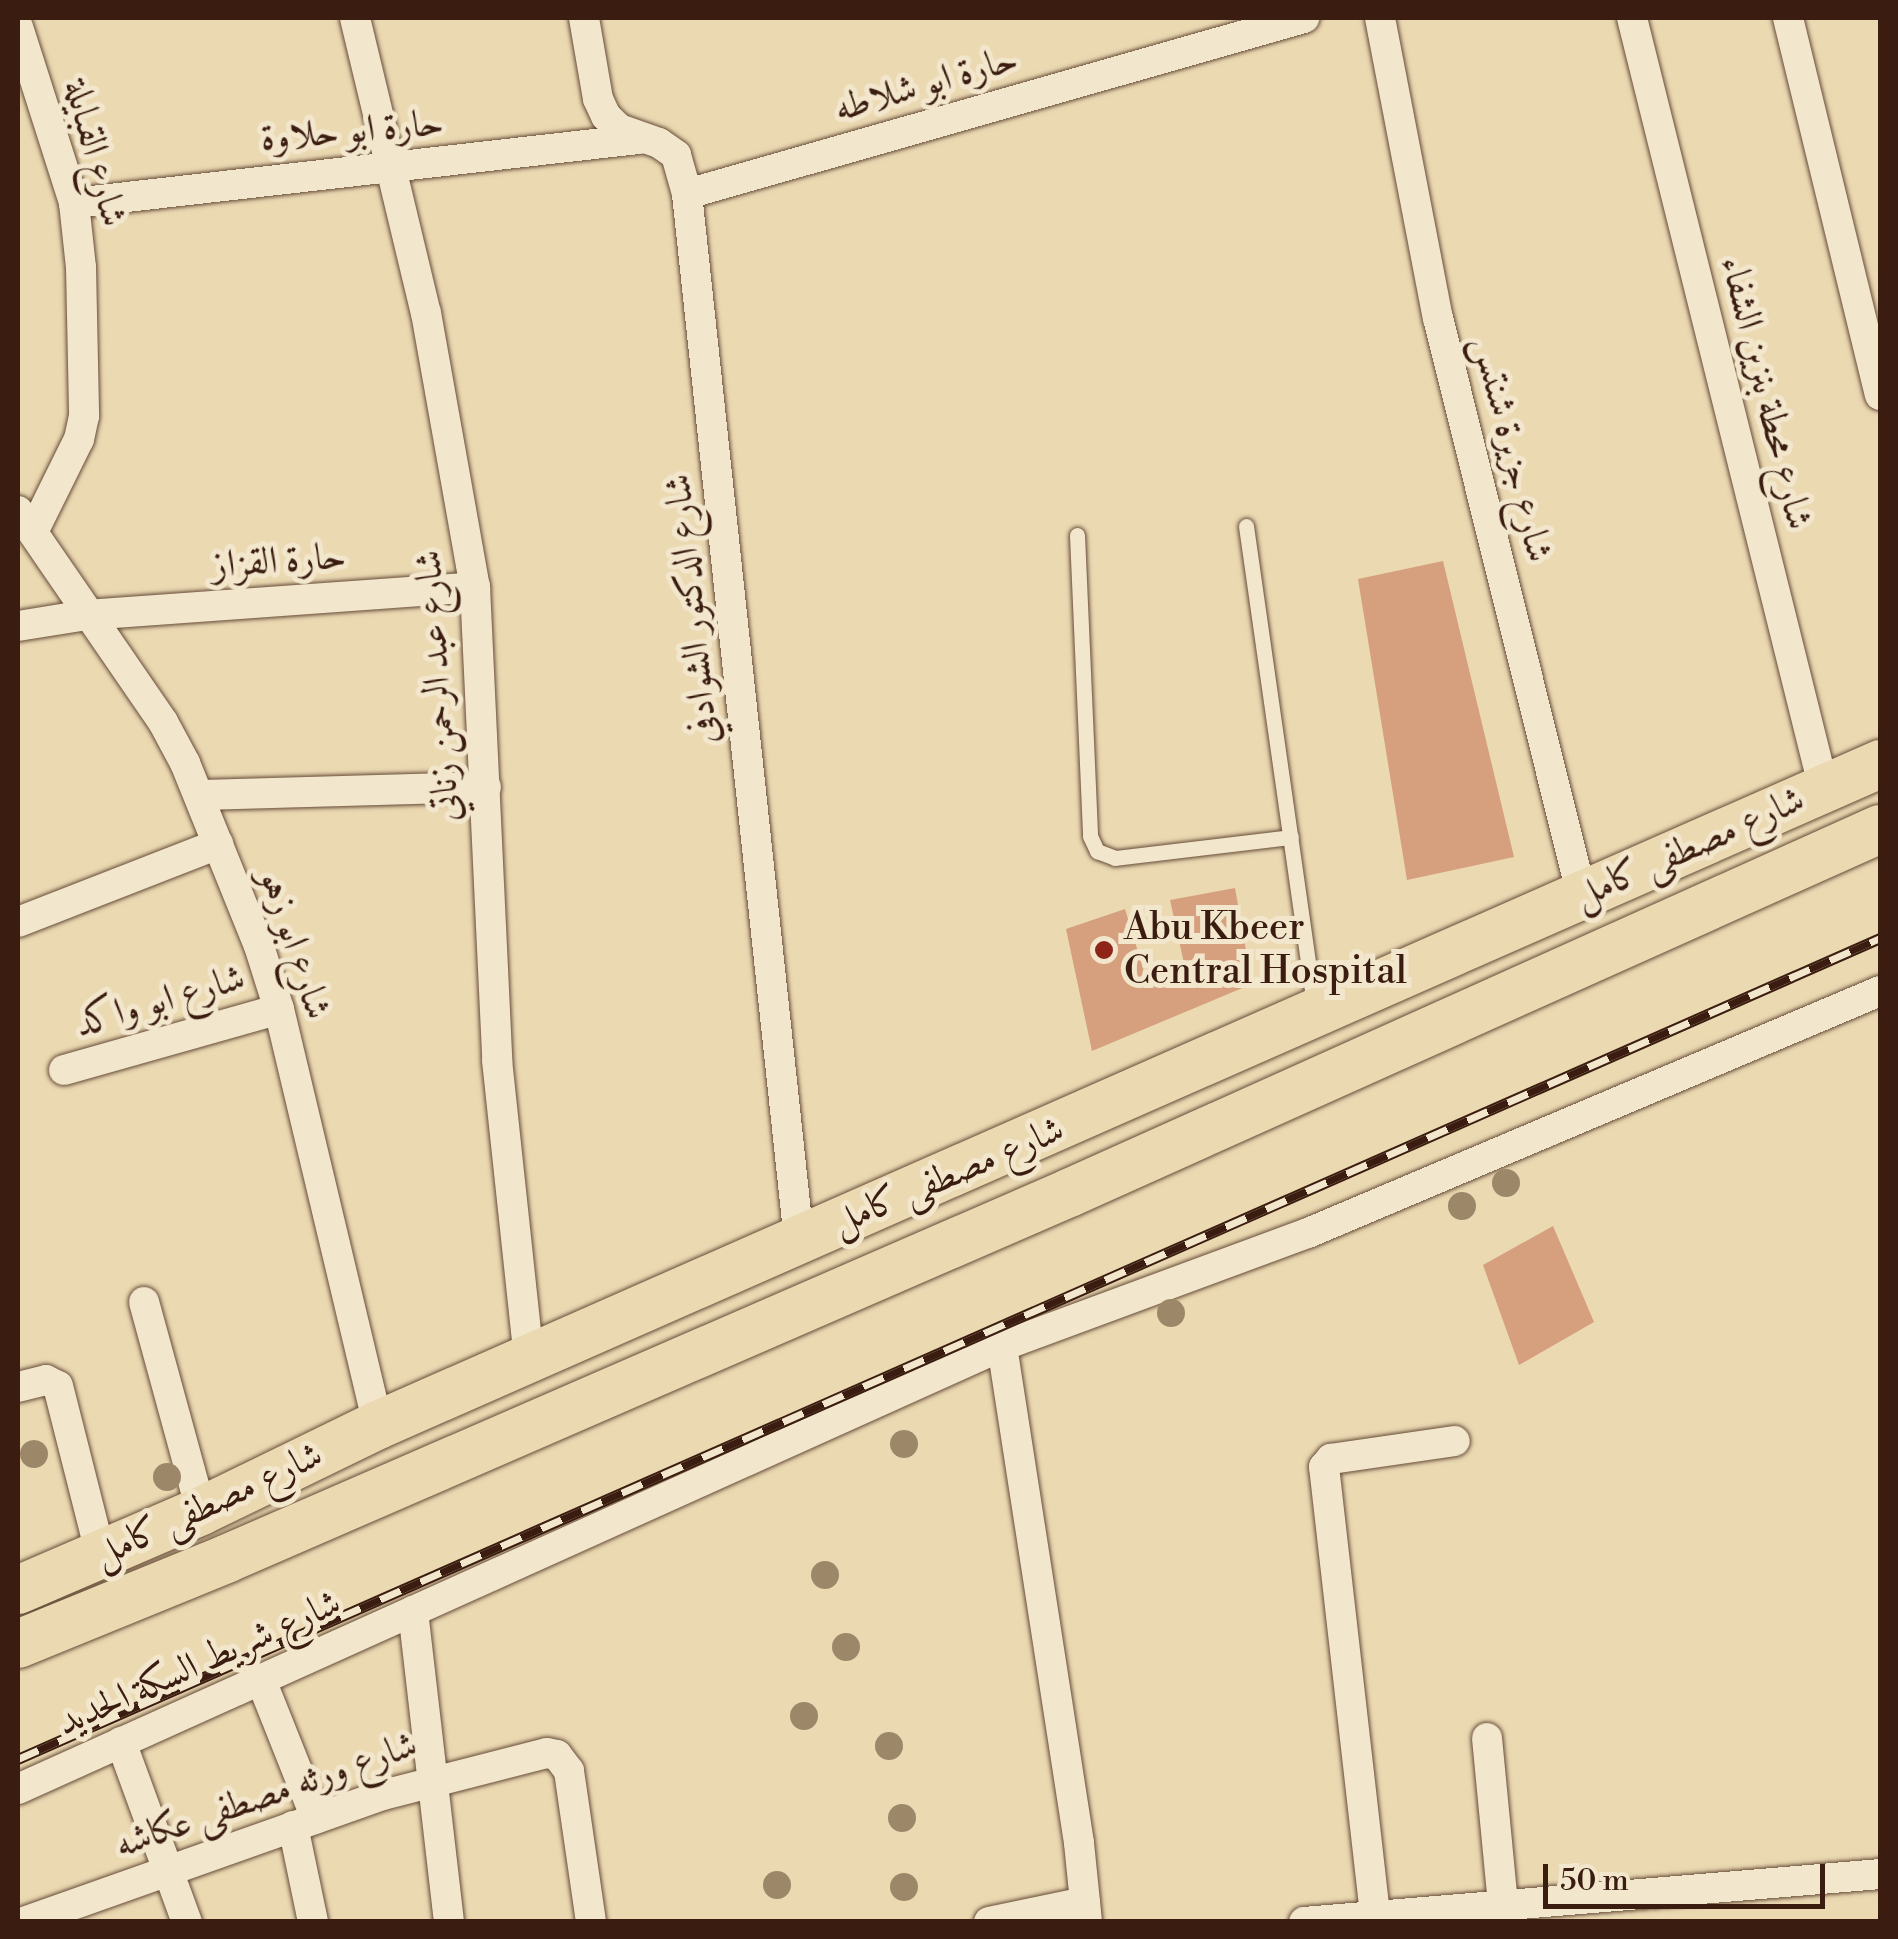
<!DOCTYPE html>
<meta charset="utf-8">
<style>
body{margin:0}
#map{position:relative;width:1898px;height:1939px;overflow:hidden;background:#ebd9b2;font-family:"Libre Bodoni",Amiri,serif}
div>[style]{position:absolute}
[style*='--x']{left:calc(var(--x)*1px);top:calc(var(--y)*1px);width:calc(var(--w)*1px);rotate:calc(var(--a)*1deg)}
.building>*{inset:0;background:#d69f7d}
.roads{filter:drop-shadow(0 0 2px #664c38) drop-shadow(0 0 2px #664c38)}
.service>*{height:15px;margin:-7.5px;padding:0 7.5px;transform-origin:7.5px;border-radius:7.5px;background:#f2e6cd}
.minor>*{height:30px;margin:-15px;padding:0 15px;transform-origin:15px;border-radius:15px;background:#f2e6cd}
.primary>*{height:48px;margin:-24px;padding:0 24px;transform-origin:24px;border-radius:24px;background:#ebd9b2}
.rail>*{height:11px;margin-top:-5.5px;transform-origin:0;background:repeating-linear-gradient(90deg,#f2e6cd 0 22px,#3a1d10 0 44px);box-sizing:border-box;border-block:2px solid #3a1d10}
.trees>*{width:28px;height:28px;margin:-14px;border-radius:50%;background:#9c8869}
.dots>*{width:28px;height:28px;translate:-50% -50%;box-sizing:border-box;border:5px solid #f2e6cd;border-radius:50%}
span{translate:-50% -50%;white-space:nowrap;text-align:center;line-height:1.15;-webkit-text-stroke:10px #f2e6cd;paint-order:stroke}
.street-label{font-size:38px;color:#3a1d10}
.poi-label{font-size:38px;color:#3a1d10}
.left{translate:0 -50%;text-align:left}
.frame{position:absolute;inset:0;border:20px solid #3a1d10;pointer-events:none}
.scale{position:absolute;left:1543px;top:1864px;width:282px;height:45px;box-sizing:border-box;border:5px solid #3a1d10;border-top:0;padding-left:12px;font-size:30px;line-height:35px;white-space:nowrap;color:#3a1d10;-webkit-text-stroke:8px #f2e6cd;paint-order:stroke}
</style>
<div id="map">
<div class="building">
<div style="clip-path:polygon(1443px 561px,1514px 857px,1407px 880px,1358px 579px)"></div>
<div style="clip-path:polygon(1235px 888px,1252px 984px,1092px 1051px,1066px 929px,1125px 909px,1146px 978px,1186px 972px,1170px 900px)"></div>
<div style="clip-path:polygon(1553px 1226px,1594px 1322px,1519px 1365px,1483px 1265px)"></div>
</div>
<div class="roads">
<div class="service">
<div style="--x:1246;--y:526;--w:484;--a:81.9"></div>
<div style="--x:1077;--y:535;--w:301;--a:87.5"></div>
<div style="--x:1090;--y:836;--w:17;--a:65"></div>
<div style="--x:1097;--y:851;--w:19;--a:21"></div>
<div style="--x:1115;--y:858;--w:177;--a:-6.8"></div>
</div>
<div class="minor">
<div style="--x:355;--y:18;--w:303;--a:76.5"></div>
<div style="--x:426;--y:313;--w:278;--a:79.9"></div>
<div style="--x:475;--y:587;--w:474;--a:87.3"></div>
<div style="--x:497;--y:1060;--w:302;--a:83.9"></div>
<div style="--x:584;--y:18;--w:82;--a:80.2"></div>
<div style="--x:598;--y:99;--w:19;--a:65"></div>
<div style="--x:606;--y:116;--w:18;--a:45"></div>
<div style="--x:619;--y:129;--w:42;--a:19.3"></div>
<div style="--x:659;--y:143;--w:21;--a:35"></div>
<div style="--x:676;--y:155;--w:41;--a:74.2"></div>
<div style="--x:687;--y:194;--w:1053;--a:83.89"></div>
<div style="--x:1380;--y:18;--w:306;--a:79.1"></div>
<div style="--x:1438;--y:318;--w:596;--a:76.01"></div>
<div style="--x:1632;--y:18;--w:795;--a:76.02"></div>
<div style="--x:1788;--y:18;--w:388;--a:76.3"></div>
<div style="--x:18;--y:27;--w:185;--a:72.3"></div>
<div style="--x:74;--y:203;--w:64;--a:83.8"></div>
<div style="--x:81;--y:267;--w:149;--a:88.8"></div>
<div style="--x:84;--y:416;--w:24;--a:102"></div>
<div style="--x:79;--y:439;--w:102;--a:116.3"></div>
<div style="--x:687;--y:194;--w:642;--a:-15.92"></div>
<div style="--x:74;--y:203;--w:568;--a:-6.47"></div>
<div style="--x:18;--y:511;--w:256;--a:55.5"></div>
<div style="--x:163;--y:722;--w:47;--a:61.8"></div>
<div style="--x:185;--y:763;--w:197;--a:68"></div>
<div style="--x:259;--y:946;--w:66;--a:72.4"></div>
<div style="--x:279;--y:1009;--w:428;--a:76.6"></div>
<div style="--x:18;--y:626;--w:70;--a:-9.1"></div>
<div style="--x:87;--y:615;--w:389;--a:-4.1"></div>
<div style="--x:199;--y:795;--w:287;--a:-1.6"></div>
<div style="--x:18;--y:922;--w:215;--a:-21.3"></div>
<div style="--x:64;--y:1070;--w:223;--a:-15.8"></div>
<div style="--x:144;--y:1302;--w:217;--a:74.7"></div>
<div style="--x:1002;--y:1346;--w:503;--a:81.19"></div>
<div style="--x:1079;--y:1843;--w:79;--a:84.2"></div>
<div style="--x:18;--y:1387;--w:29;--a:-14"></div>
<div style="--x:46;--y:1380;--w:13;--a:27"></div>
<div style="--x:58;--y:1386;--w:175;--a:75.8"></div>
<div style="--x:413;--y:1611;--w:313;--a:83.4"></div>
<div style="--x:261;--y:1680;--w:149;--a:68.3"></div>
<div style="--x:1487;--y:1738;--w:168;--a:84.5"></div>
<div style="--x:121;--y:1742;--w:192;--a:69.9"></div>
<div style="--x:18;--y:1789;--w:1079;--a:-24.24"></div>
<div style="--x:1002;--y:1346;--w:326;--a:-20.3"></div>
<div style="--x:1308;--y:1233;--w:621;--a:-22.93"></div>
<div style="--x:293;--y:1826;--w:98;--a:78.2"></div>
<div style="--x:1375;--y:1914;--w:450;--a:-96.5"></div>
<div style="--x:1324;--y:1467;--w:11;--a:-49"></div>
<div style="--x:1331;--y:1459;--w:125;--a:-8.3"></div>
<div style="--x:24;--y:1922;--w:381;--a:-19.5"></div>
<div style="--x:383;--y:1795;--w:169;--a:-14.4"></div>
<div style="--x:547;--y:1753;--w:10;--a:11"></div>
<div style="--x:557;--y:1755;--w:20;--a:53"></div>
<div style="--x:569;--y:1771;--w:153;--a:81.7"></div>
<div style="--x:989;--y:1922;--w:98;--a:-11.8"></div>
<div style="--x:1304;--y:1922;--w:578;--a:-4.76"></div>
</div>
<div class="primary">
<div style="--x:18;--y:1590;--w:199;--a:-23.3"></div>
<div style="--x:201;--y:1511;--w:197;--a:-25.9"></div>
<div style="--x:378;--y:1425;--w:1641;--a:-23.75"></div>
<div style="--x:18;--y:1644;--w:225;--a:-22.2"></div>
<div style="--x:226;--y:1559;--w:919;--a:-23.47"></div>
<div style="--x:1069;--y:1193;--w:889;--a:-24.17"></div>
</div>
</div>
<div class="rail">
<div style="--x:18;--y:1759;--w:2035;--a:-23.79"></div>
</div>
<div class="trees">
<div style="left:1506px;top:1183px"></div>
<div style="left:1462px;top:1206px"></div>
<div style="left:1171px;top:1313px"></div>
<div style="left:904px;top:1444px"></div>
<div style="left:34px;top:1454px"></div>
<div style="left:167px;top:1477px"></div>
<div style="left:825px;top:1575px"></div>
<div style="left:846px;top:1647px"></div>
<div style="left:804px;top:1716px"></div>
<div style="left:889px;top:1746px"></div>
<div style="left:902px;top:1818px"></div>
<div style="left:777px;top:1885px"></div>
<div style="left:904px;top:1887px"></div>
</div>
<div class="dots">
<div style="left:1104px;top:950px;background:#8f2418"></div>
</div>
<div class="street-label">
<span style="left:926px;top:84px;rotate:-16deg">حارة ابو شلاطه</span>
<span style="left:352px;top:131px;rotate:-5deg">حارة ابو حلاوة</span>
<span style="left:95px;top:153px;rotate:75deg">شارع القبايلة</span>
<span style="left:1766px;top:393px;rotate:76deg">شارع محطة بنزين الشفاء</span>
<span style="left:1512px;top:449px;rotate:76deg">شارع جزيرة شنتس</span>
<span style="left:279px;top:561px;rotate:-4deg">حارة القزاز</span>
<span style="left:692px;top:609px;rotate:-96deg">شارع الدكتور الشوادفي</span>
<span style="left:438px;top:686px;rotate:-94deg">شارع عبد الرحمن زناتي</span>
<span style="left:1689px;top:848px;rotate:-24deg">شارع مصطفى كامل</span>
<span style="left:295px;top:944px;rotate:72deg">شارع ابو زهو</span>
<span style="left:160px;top:1001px;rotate:-16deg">شارع ابو واكد</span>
<span style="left:948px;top:1176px;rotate:-23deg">شارع مصطفى كامل</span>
<span style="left:208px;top:1505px;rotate:-25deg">شارع مصطفى كامل</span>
<span style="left:199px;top:1663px;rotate:-24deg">شارع شريط السكة الحديد</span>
<span style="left:266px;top:1795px;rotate:-19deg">شارع ورثه مصطفى عكاشه</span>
</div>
<div class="poi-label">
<span class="left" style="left:1124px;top:950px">Abu Kbeer<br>Central Hospital</span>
</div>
<div class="frame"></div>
<div class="scale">50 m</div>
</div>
